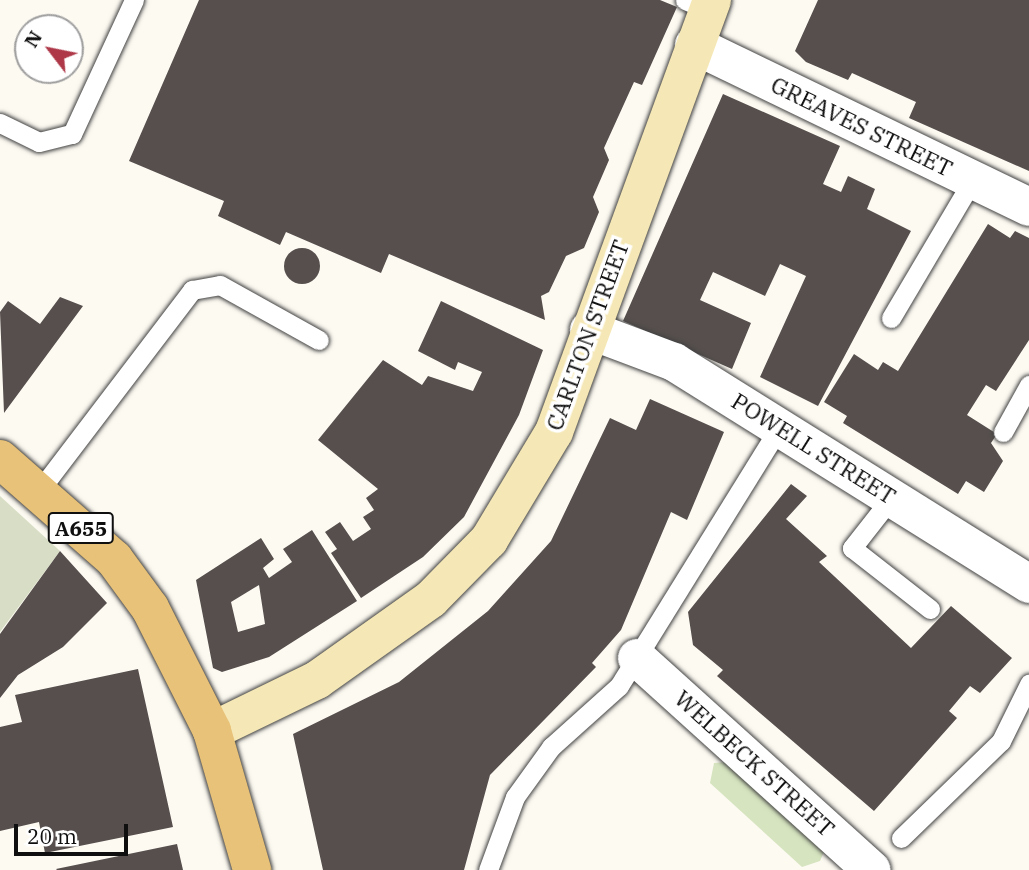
<!DOCTYPE html>
<style>
body{margin:0}
#map{position:relative;width:1029px;height:870px;overflow:hidden;background:#fdfaf2;font-family:"IBM Plex Serif",serif}
div>[style]{position:absolute}
[style*='--x']{left:calc(var(--x)*1px);top:calc(var(--y)*1px);width:calc(var(--w)*1px);rotate:calc(var(--a)*1deg)}
.green>*{inset:0;background:#d6e4bf}
.cemetery>*{inset:0;background:#d8dec5}
.building>*{inset:0;background:#564f4d}
.round{border-radius:50%}
.roads{filter:drop-shadow(0 0 2px #424242) drop-shadow(0 0 2px #424242)}
.lane>*{height:19px;margin:-9.5px;padding:0 9.5px;transform-origin:9.5px;border-radius:9.5px;background:#fff}
.street>*{height:38px;margin:-19px;padding:0 19px;transform-origin:19px;border-radius:19px;background:#fff}
.secondary>*{height:38px;margin:-19px;padding:0 19px;transform-origin:19px;border-radius:19px;background:#f5e8b6}
.primary>*{height:38px;margin:-19px;padding:0 19px;transform-origin:19px;border-radius:19px;background:#e8c278}
span{translate:-50% -50%;white-space:nowrap;text-align:center;line-height:1.15;-webkit-text-stroke:7px #fff;paint-order:stroke}
.shield-label span{padding:2px 5px;background:#fff;border:2px solid;border-radius:5px;-webkit-text-stroke-width:0}
.shield-label{font-size:21px;color:#0f0f0f;font-weight:700}
.street-label{font-size:23px;color:#0f0f0f}
.north{position:absolute;left:14px;top:14px;width:70px;height:70px;box-sizing:border-box;background:#fff;border:2px solid #9f9f9f;border-radius:50%;rotate:302deg;font-size:19px;font-weight:700;line-height:28px;text-align:center;color:#0f0f0f}
.north::after{content:'';display:block;margin:auto;width:24px;height:32px;background:#ae3848;clip-path:polygon(50% 0,100% 100%,50% 72%,0 100%)}
.scale{position:absolute;left:14px;top:824px;width:114px;height:32px;box-sizing:border-box;border:4px solid #0f0f0f;border-top:0;padding-left:9px;font-size:21px;line-height:24px;white-space:nowrap;color:#0f0f0f;-webkit-text-stroke:5px #fff;paint-order:stroke}
</style>
<div id="map">
<div class="green">
<div style="clip-path:polygon(738px 761px,828px 843px,820px 861px,802px 867px,710px 783px,714px 763px)"></div>
</div>
<div class="cemetery">
<div style="clip-path:polygon(0 496px,60px 551px,0 632px)"></div>
</div>
<div class="building">
<div style="clip-path:polygon(199px 0,660px 0,677px 7px,642px 85px,634px 82px,604px 148px,609px 160px,593px 197px,599px 212px,584px 248px,566px 256px,549px 292px,541px 296px,545px 320px,389px 254px,381px 273px,286px 232px,280px 245px,218px 216px,224px 201px,129px 161px)"></div>
<div style="clip-path:polygon(818px 0,1029px 0,1029px 171px,909px 118px,916px 102px,852px 73px,848px 80px,806px 62px,795px 51px)"></div>
<div style="clip-path:polygon(723px 94px,840px 146px,823px 184px,841px 192px,848px 176px,875px 189px,867px 209px,911px 231px,818px 406px,760px 377px,806px 276px,780px 264px,765px 296px,713px 272px,700px 300px,751px 323px,732px 369px,623px 321px)"></div>
<div style="clip-path:polygon(988px 224px,1010px 238px,1015px 231px,1029px 238px,1029px 340px,996px 391px,986px 385px,967px 415px,997px 434px,991px 443px,1003px 461px,984px 492px,966px 481px,958px 494px,843px 423px,847px 416px,824px 402px,854px 354px,878px 370px,883px 362px,898px 371px)"></div>
<div class="round" style="left:284px;top:248px;width:36px;height:36px"></div>
<div style="clip-path:polygon(60px 297px,83px 306px,4px 413px,0 312px,8px 301px,40px 324px)"></div>
<div style="clip-path:polygon(441px 301px,543px 350px,519px 415px,464px 517px,423px 557px,361px 598px,331px 553px,337px 549px,325px 532px,340px 522px,353px 541px,371px 529px,363px 517px,374px 510px,366px 498px,378px 489px,318px 440px,383px 360px,422px 385px,428px 376px,473px 391px,482px 372px,458px 362px,455px 370px,418px 351px)"></div>
<div style="clip-path:polygon(650px 399px,724px 432px,687px 520px,671px 512px,621px 630px,592px 663px,596px 667px,490px 775px,464px 870px,323px 870px,293px 734px,399px 682px,488px 611px,551px 541px,610px 418px,636px 430px)"></div>
<div style="clip-path:polygon(791px 484px,807px 496px,786px 519px,827px 556px,819px 562px,911px 648px,951px 606px,1012px 658px,980px 693px,970px 686px,949px 711px,957px 718px,874px 811px,717px 676px,723px 670px,693px 645px,688px 612px)"></div>
<div style="clip-path:polygon(evenodd,312px 530px,357px 601px,269px 657px,222px 672px,213px 668px,196px 580px,261px 538px,274px 559px,263px 568px,269px 578px,292px 562px,283px 549px,312px 530px,259px 585px,265px 624px,238px 632px,231px 602px,259px 585px)"></div>
<div style="clip-path:polygon(60px 551px,107px 603px,63px 647px,18px 675px,0 698px,0 634px)"></div>
<div style="clip-path:polygon(138px 669px,173px 827px,45px 853px,39px 822px,0 831px,0 727px,22px 722px,15px 695px)"></div>
<div style="clip-path:polygon(177px 844px,183px 870px,57px 870px,56px 869px)"></div>
</div>
<div class="roads">
<div class="lane">
<div style="--x:685;--y:0;--w:25;--a:23"></div>
<div style="--x:0;--y:123;--w:43;--a:26"></div>
<div style="--x:39;--y:142;--w:34;--a:-14"></div>
<div style="--x:72;--y:134;--w:148;--a:-65.2"></div>
<div style="--x:891;--y:318;--w:159;--a:-59.4"></div>
<div style="--x:1003;--y:432;--w:54;--a:-61"></div>
<div style="--x:39;--y:491;--w:253;--a:-52.7"></div>
<div style="--x:192;--y:290;--w:28;--a:-10"></div>
<div style="--x:220;--y:285;--w:113;--a:29.1"></div>
<div style="--x:892;--y:497;--w:65;--a:128.1"></div>
<div style="--x:852;--y:548;--w:99;--a:38"></div>
<div style="--x:901;--y:838;--w:139;--a:-44.1"></div>
<div style="--x:1001;--y:741;--w:64;--a:-63.8"></div>
<div style="--x:488;--y:870;--w:78;--a:-69.7"></div>
<div style="--x:515;--y:797;--w:62;--a:-54.2"></div>
<div style="--x:551;--y:747;--w:91;--a:-41.9"></div>
<div style="--x:619;--y:686;--w:306;--a:-58.2"></div>
</div>
<div class="street">
<div style="--x:694;--y:45;--w:372;--a:25.8"></div>
<div style="--x:589;--y:330;--w:91;--a:20.6"></div>
<div style="--x:674;--y:362;--w:419;--a:32"></div>
<div style="--x:637;--y:658;--w:316;--a:42.1"></div>
</div>
<div class="secondary">
<div style="--x:212;--y:731;--w:117;--a:-25.9"></div>
<div style="--x:317;--y:680;--w:140;--a:-35.4"></div>
<div style="--x:431;--y:599;--w:83;--a:-45.5"></div>
<div style="--x:489;--y:540;--w:126;--a:-59"></div>
<div style="--x:554;--y:432;--w:460;--a:-69.9"></div>
</div>
<div class="primary">
<div style="--x:0;--y:459;--w:152;--a:41.3"></div>
<div style="--x:114;--y:559;--w:61;--a:53.7"></div>
<div style="--x:150;--y:608;--w:138;--a:63.2"></div>
<div style="--x:212;--y:731;--w:145;--a:73.9"></div>
</div>
</div>
<div class="shield-label">
<span style="left:81px;top:528px">A655</span>
</div>
<div class="street-label">
<span style="left:862px;top:126px;rotate:26deg">GREAVES STREET</span>
<span style="left:587px;top:335px;rotate:-70deg">CARLTON STREET</span>
<span style="left:814px;top:448px;rotate:32deg">POWELL STREET</span>
<span style="left:755px;top:763px;rotate:42deg">WELBECK STREET</span>
</div>
<div class="north">N</div>
<div class="scale">20 m</div>
</div>
